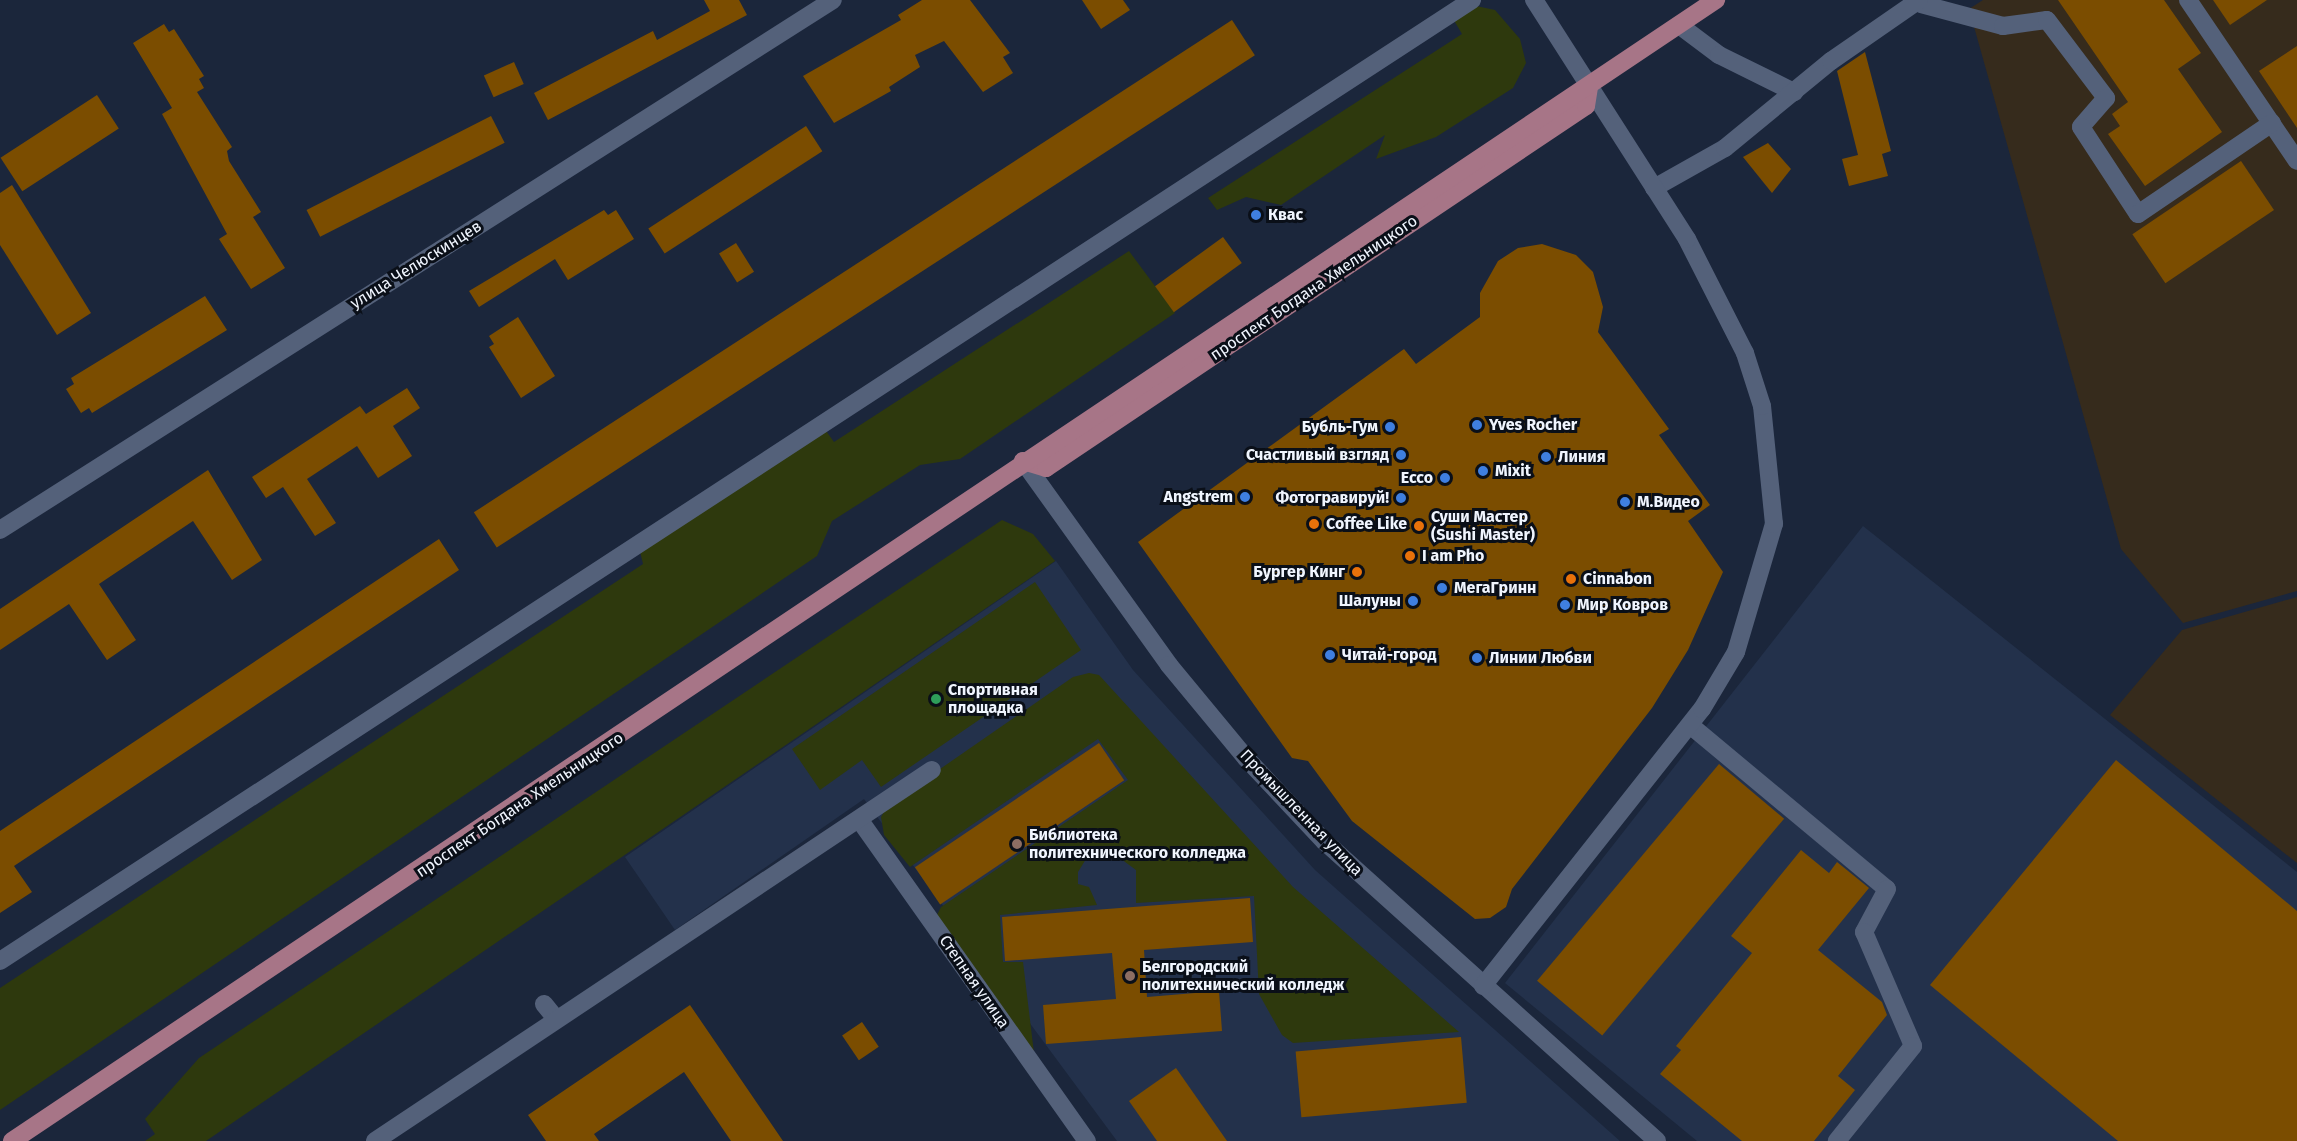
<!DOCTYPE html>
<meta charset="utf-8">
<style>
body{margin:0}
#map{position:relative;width:2297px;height:1141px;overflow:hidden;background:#1b263b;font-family:"Fira Sans",sans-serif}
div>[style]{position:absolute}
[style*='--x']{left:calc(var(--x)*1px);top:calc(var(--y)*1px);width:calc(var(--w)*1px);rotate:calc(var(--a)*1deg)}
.built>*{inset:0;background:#23314b}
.industrial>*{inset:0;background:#362b1c}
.green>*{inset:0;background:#2e390d}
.building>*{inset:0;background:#7b4d00;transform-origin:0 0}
.minor>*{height:18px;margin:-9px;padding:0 9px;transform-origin:9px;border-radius:9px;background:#54617a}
.major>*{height:18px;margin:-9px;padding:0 9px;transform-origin:9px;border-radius:9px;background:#a77587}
.dots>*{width:16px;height:16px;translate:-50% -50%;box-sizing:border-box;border:3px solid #0a0f18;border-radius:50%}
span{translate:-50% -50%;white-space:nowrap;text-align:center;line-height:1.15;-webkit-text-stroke:6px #0a0f18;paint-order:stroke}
.poi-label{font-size:16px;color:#f0f5fe;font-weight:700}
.left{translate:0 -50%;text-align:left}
.right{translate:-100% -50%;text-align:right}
.street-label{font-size:16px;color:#f0f5fe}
</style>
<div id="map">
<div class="built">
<div style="clip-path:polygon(1863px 526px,2297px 872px,2297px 1141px,1697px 1141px,1505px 983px)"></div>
<div style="clip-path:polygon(1056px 561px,1133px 670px,1315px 870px,1620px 1141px,1117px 1141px,864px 799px,675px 930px,625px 857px)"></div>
</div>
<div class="industrial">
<div style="clip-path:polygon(1983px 0,2297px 0,2297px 591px,2183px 623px,2121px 549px,1969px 9px)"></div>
<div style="clip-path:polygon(2297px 597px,2297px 863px,2110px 715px,2182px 630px)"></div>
</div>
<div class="green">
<div style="clip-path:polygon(1476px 6px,1495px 10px,1520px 39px,1526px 63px,1513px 88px,1436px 137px,1376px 159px,1385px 135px,1281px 205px,1246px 197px,1217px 210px,1208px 198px,1462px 34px,1452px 17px)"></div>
<div style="clip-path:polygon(1129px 251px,1175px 313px,960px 459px,920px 465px,832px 521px,817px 556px,0 1110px,0 988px,643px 564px,639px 547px,824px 428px,834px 442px)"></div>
<div style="clip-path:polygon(1002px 520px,1033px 534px,1055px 561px,206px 1141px,145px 1141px,155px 1134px,145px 1119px,199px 1058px)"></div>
<div style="clip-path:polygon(1035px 582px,1081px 650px,881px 787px,862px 760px,820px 790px,792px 749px)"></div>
<div style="clip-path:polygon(1089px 673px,1099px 675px,1293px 887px,1459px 1032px,1293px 1043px,1282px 1035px,1259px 994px,1254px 896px,1136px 903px,1136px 870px,1109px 850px,1086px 859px,1078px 872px,1078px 884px,1089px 887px,1097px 905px,1000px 915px,1003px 962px,1023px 962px,1034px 1053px,937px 915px,941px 907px,1128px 780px,1098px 739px,910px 867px,884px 835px,881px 817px,888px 805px,1073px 677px)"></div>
</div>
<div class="building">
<div style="clip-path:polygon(704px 0,739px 0,747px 15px,548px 120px,534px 93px,653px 31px,657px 40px,710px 11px)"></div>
<div style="clip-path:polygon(922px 0,970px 0,1010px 53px,1003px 57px,1013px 73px,983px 92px,944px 41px,915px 55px,920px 67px,889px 87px,891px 91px,834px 123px,803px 76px,901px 20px,898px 15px)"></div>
<div style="clip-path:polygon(1082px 0,1123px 0,1130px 10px,1101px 29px)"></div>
<div style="clip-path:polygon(2058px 0,2164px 0,2201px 53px,2178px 69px,2222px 132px,2145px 186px,2108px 134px,2120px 126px,2112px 114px,2128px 102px)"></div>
<div style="clip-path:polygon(2213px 0,2267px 0,2230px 25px)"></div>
<div style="left:1232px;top:20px;width:42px;height:904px;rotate:57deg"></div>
<div style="clip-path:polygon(164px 24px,169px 32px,174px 29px,204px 76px,199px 79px,204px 88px,197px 92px,232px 147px,227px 151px,229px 161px,261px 212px,253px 217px,285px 268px,251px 289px,219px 239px,227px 234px,162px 114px,172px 108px,133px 43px)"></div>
<div style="clip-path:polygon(2297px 46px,2297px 128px,2259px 71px)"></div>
<div style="clip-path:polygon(1865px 52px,1891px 151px,1882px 154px,1888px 176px,1849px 186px,1842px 159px,1858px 155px,1837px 71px)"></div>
<div style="left:514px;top:62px;width:24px;height:33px;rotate:66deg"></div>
<div style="left:97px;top:95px;width:40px;height:115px;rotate:57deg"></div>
<div style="left:491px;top:116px;width:30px;height:207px;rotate:63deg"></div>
<div style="left:806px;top:126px;width:30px;height:188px;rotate:57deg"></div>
<div style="clip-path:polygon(1768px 143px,1791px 169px,1772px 193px,1743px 157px)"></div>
<div style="left:2241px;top:161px;width:59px;height:131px;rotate:56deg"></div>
<div style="clip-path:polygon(12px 185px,91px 313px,57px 335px,0 245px,0 193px)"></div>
<div style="clip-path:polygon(604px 210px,608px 215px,616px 210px,634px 239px,568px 280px,555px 259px,479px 307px,469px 291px)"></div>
<div style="left:1223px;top:237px;width:32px;height:84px;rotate:54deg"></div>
<div style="left:736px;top:243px;width:34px;height:20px;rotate:58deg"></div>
<div style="clip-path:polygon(1542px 244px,1576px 255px,1593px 272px,1603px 307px,1598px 332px,1669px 429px,1659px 435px,1710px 505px,1688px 521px,1723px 572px,1688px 650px,1652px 708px,1512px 889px,1506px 907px,1490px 918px,1475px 919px,1352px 821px,1308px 761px,1292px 758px,1138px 542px,1404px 349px,1416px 364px,1480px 317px,1480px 293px,1498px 261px,1518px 248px)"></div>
<div style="clip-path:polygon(205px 296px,227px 330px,92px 413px,89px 408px,81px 413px,66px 389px,74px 384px,71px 378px)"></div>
<div style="clip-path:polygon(518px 317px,555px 376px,521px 398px,489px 347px,494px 344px,489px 336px)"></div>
<div style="clip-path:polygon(407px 388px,420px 408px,393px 426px,412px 456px,378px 478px,357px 446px,307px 479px,336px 523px,315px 536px,283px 487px,266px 498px,252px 477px,360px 406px,366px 414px)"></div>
<div style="clip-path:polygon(208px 470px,262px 560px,232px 580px,193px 521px,99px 584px,136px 640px,107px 660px,69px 604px,0 650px,0 609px)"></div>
<div style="clip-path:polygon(439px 539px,459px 570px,14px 866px,32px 892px,0 913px,0 831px)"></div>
<div style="left:1099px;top:743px;width:45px;height:222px;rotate:56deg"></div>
<div style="clip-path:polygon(2116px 760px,2297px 911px,2297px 1141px,2118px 1141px,1930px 985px)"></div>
<div style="left:1719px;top:764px;width:85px;height:283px;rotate:40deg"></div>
<div style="clip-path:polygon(1801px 850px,1829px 873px,1837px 862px,1869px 888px,1818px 950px,1882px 1002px,1887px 1015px,1838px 1076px,1855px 1090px,1814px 1141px,1742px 1141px,1660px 1074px,1681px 1050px,1676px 1046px,1752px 953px,1731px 936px)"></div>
<div style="clip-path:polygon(1250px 898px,1253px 942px,1144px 950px,1147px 997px,1219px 991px,1222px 1031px,1046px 1044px,1043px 1005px,1116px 999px,1112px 953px,1005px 961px,1002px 917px)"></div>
<div style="clip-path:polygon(690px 1005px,783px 1141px,731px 1141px,684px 1072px,594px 1134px,599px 1141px,546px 1141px,528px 1115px)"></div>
<div style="left:862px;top:1022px;width:30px;height:24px;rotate:56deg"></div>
<div style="left:1461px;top:1037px;width:66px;height:166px;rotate:85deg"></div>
<div style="clip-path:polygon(1176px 1068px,1227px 1141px,1157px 1141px,1129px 1101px)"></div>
</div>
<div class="minor">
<div style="--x:2188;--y:0;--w:194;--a:55.9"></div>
<div style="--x:1921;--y:4;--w:85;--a:15"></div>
<div style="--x:2003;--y:26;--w:44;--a:-7.8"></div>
<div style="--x:2047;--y:20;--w:98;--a:52.9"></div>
<div style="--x:2106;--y:98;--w:38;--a:131"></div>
<div style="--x:2081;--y:127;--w:104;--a:56.8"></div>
<div style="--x:2138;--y:214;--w:162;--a:-34.2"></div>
<div style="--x:1679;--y:25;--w:50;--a:36.9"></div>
<div style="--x:1719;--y:55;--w:84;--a:26.3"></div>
<div style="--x:1654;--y:188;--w:81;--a:-29.4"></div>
<div style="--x:1725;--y:148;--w:137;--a:-39.4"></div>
<div style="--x:1831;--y:61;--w:107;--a:-34.7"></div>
<div style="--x:1023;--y:461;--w:251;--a:54.4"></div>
<div style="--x:1169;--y:665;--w:121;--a:50.4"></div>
<div style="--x:1246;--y:758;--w:114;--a:46.8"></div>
<div style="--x:1324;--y:841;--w:448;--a:42"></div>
<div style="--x:0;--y:530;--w:987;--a:-32.47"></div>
<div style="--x:1690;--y:725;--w:256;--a:39.8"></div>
<div style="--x:1887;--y:889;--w:49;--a:118.1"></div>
<div style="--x:1864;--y:932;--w:124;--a:66.7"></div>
<div style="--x:1913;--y:1046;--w:122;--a:128.7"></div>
<div style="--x:861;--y:822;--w:391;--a:54.7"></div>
<div style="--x:0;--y:961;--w:1758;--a:-33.14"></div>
<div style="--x:1483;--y:986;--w:353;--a:-51.7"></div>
<div style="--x:1702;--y:709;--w:66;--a:-59.2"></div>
<div style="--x:1736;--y:652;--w:134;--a:-73.5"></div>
<div style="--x:1774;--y:524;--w:119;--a:-95.8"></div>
<div style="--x:1762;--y:406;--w:56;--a:-107.8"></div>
<div style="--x:1745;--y:353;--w:128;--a:-117"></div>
<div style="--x:1687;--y:239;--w:284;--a:-122.6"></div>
<div style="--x:544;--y:1004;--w:19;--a:51"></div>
<div style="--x:375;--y:1141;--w:669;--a:-33.67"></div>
</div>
<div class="major">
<div style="--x:1023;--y:461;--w:24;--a:17"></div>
<div style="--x:1046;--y:468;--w:650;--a:-33.84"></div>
<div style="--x:1586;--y:106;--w:20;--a:-81"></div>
<div style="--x:12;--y:1141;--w:2051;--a:-33.81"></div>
</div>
<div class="dots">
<div style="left:1256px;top:215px;background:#3f7fe0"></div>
<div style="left:1477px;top:425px;background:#3f7fe0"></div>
<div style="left:1390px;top:427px;background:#3f7fe0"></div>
<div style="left:1401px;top:455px;background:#3f7fe0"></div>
<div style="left:1546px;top:457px;background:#3f7fe0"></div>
<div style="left:1483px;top:471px;background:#3f7fe0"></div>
<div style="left:1445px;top:478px;background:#3f7fe0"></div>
<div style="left:1245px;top:497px;background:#3f7fe0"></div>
<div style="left:1401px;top:498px;background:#3f7fe0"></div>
<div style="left:1625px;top:502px;background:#3f7fe0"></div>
<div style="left:1314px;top:524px;background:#e8710a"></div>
<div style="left:1419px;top:526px;background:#e8710a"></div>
<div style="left:1410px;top:556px;background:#e8710a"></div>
<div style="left:1357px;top:572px;background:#e8710a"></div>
<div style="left:1571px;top:579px;background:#e8710a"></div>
<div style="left:1442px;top:588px;background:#3f7fe0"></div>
<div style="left:1413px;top:601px;background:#3f7fe0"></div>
<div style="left:1565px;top:605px;background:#3f7fe0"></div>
<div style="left:1330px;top:655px;background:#3f7fe0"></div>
<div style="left:1477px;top:658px;background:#3f7fe0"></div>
<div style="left:936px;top:699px;background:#2e9e5b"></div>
<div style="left:1017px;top:844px;background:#8d6e63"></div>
<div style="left:1130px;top:976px;background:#8d6e63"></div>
</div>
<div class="poi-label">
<span class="left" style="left:1268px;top:215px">Квас</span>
<span class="left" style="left:1489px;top:425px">Yves Rocher</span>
<span class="right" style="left:1378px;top:427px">Бубль-Гум</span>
<span class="right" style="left:1389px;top:455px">Счастливый взгляд</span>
<span class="left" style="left:1558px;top:457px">Линия</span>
<span class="left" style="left:1495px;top:471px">Mixit</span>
<span class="right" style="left:1433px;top:478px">Ecco</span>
<span class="right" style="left:1233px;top:497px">Angstrem</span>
<span class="right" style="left:1389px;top:498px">Фотогравируй!</span>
<span class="left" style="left:1637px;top:502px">М.Видео</span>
<span class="left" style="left:1431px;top:526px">Суши Мастер<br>(Sushi Master)</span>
<span class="left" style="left:1326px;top:524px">Coffee Like</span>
<span class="left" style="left:1422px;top:556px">I am Pho</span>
<span class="right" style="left:1345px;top:572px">Бургер Кинг</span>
<span class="left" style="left:1583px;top:579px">Cinnabon</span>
<span class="left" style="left:1454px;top:588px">МегаГринн</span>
<span class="right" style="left:1401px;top:601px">Шалуны</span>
<span class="left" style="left:1577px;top:605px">Мир Ковров</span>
<span class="left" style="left:1342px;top:655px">Читай-город</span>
<span class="left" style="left:1489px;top:658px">Линии Любви</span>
<span class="left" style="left:948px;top:699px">Спортивная<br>площадка</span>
<span class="left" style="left:1029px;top:844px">Библиотека<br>политехнического колледжа</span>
<span class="left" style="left:1142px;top:976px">Белгородский<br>политехнический колледж</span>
</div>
<div class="street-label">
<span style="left:416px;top:265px;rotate:-32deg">улица Челюскинцев</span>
<span style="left:1314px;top:288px;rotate:-34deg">проспект Богдана Хмельницкого</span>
<span style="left:520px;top:805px;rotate:-34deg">проспект Богдана Хмельницкого</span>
<span style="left:1301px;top:813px;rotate:46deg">Промышленная улица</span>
<span style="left:974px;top:982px;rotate:55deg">Степная улица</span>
</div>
</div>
